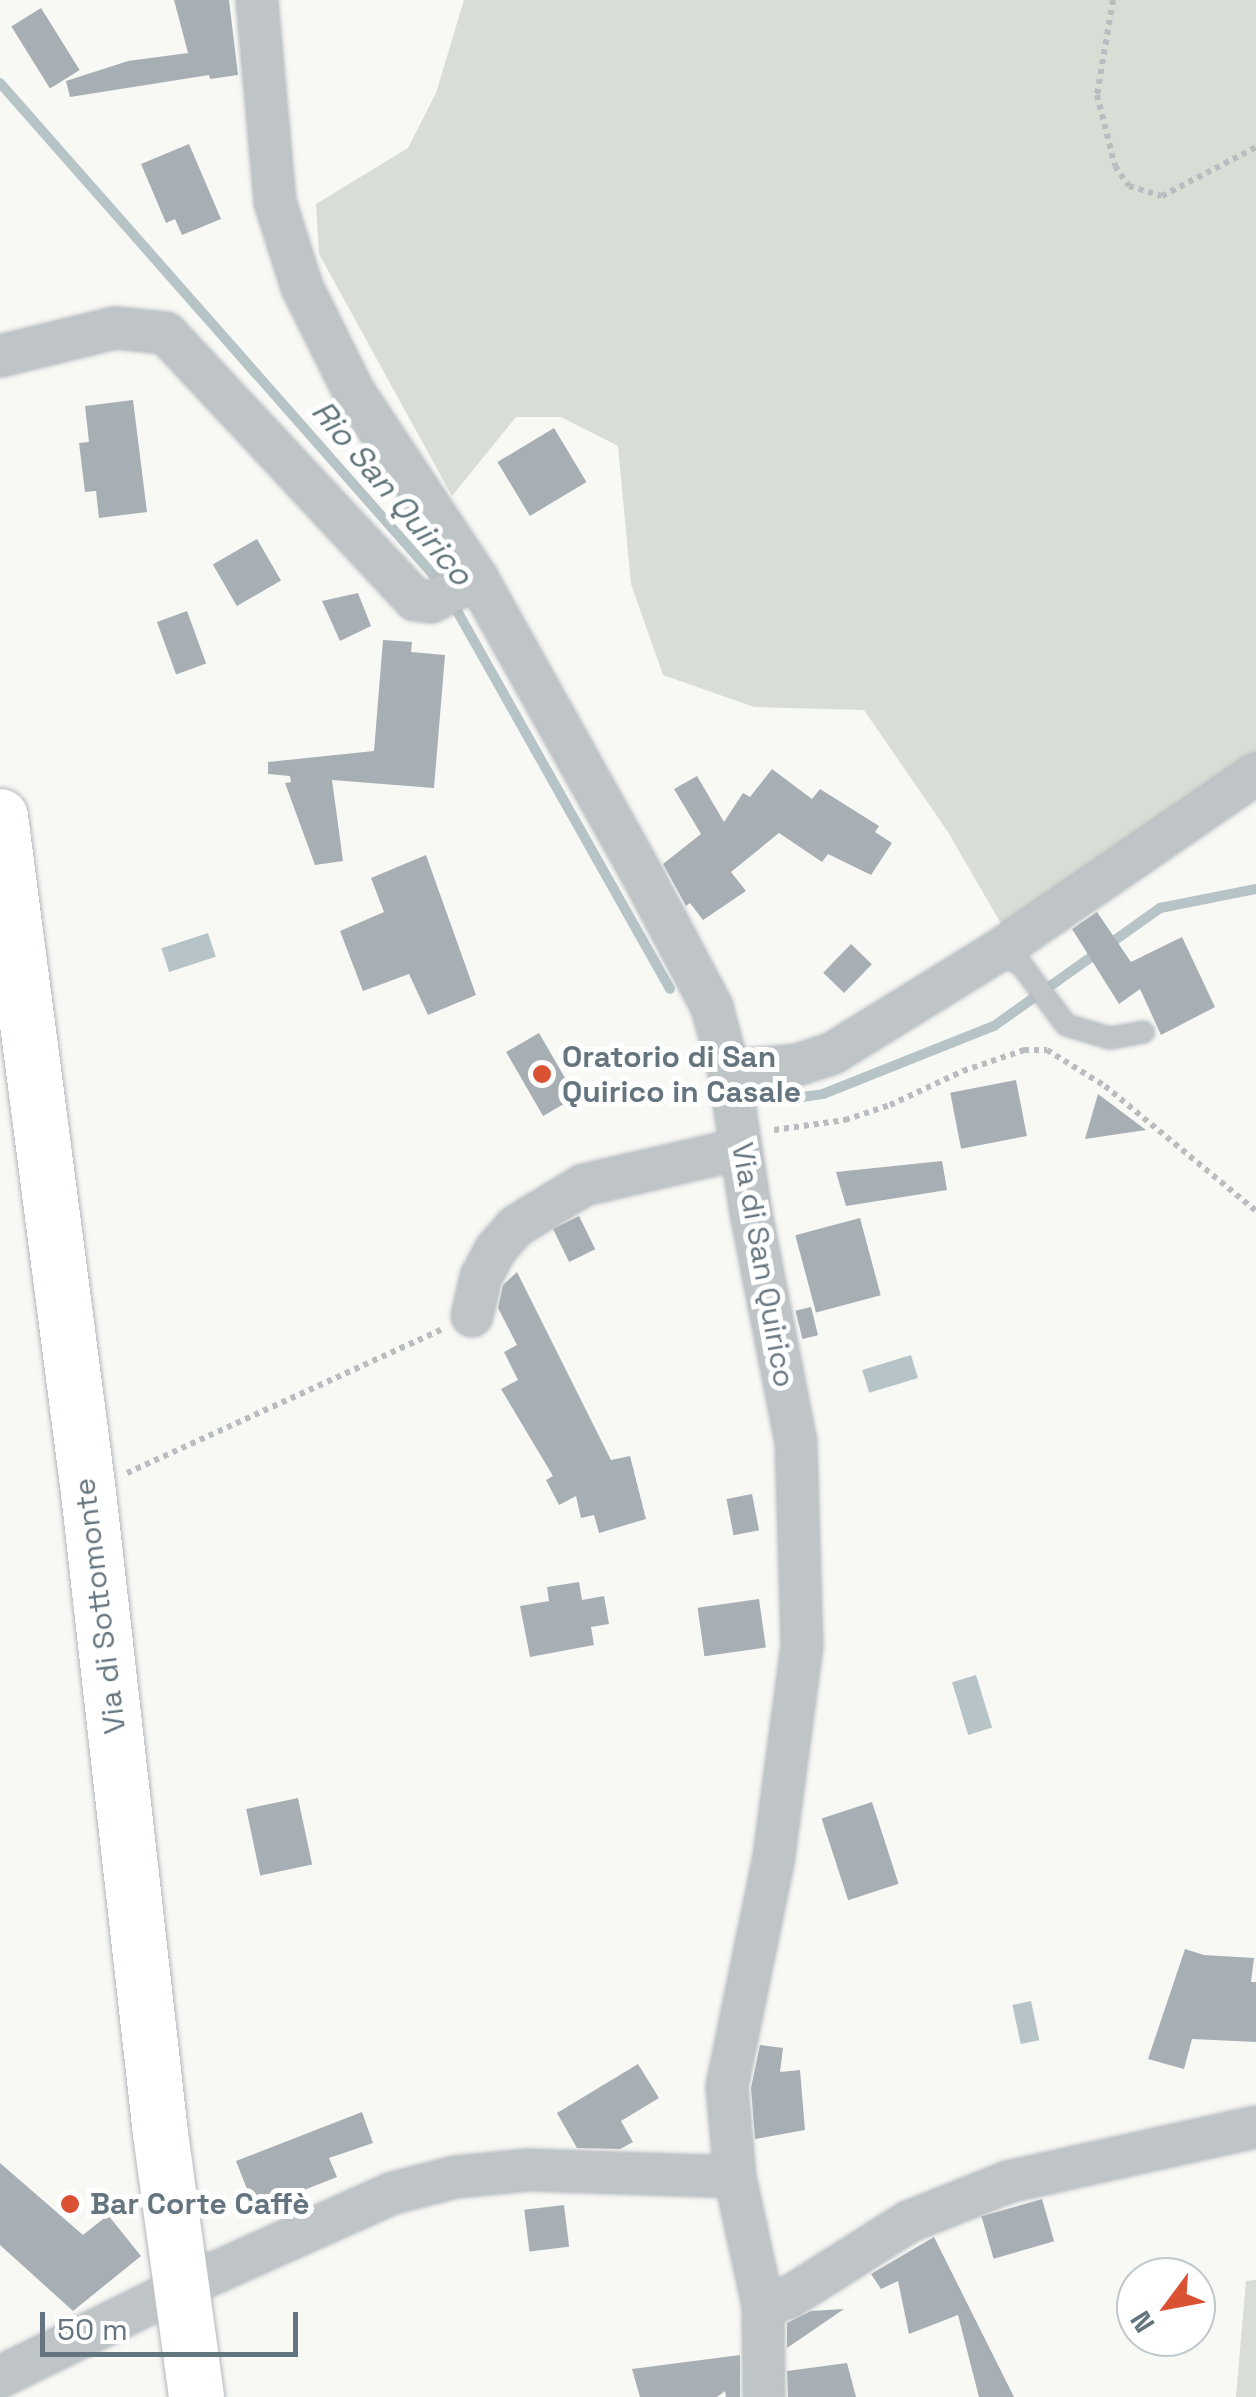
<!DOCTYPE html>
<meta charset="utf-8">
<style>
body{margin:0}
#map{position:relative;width:1256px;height:2397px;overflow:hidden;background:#f8f8f5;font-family:"Space Grotesk",sans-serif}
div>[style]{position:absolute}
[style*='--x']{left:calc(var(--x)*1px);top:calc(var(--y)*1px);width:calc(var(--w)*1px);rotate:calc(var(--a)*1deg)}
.green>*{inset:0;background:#d8ddd5}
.water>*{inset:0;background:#b7c4c7;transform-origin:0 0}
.stream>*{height:10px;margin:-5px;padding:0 5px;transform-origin:5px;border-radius:5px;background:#b7c4c7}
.building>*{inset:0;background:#a7afb5;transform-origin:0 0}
.path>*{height:6px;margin-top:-3px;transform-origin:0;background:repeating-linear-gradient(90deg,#babdbf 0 5px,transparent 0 10px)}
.roads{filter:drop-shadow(0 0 2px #b2b8bc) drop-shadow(0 0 2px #b2b8bc)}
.lane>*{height:20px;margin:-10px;padding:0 10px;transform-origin:10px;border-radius:10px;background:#bfc4c7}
.street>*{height:40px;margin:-20px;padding:0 20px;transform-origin:20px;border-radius:20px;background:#bfc4c7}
.secondary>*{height:55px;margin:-27.5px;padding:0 27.5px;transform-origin:27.5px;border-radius:27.5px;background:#fff}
.dots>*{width:28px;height:28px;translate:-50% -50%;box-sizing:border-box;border:5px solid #fff;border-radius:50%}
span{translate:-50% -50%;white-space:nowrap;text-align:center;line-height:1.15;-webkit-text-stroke:10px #fff;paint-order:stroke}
.poi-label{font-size:30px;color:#65757f;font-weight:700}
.left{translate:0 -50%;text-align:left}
.street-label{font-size:30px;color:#65757f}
.water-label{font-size:32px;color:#5f7479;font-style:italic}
.north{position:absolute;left:1116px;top:2257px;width:100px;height:100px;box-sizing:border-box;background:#fff;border:2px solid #c1c8cc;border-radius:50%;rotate:238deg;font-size:28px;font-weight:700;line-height:40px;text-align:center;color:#65757f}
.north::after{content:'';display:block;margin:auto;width:35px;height:45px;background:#da5133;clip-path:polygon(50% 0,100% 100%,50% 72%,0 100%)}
.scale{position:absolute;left:40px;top:2312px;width:258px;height:45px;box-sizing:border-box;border:5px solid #65757f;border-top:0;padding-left:12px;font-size:30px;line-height:35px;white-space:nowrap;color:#65757f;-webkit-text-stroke:8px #fff;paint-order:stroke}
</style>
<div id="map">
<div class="green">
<div style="clip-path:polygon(464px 0,1256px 0,1256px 759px,1007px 934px,948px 832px,864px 710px,754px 707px,663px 675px,631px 584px,618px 446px,561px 417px,516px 417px,452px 496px,319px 254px,316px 204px,408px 148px,436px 93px)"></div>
<div style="clip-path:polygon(1256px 2280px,1256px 2397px,1236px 2397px,1246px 2281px)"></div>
</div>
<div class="water">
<div style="left:208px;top:933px;width:25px;height:49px;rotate:72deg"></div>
<div style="left:911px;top:1355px;width:24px;height:51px;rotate:73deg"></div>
<div style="left:976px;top:1675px;width:55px;height:25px;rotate:73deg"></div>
<div style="left:1031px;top:2001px;width:40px;height:19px;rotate:78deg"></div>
</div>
<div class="stream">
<div style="--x:0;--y:83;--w:672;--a:48.62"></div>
<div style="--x:452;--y:602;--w:444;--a:60.6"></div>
<div style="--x:768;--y:1094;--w:27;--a:8"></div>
<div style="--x:795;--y:1098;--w:28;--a:-8"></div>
<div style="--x:823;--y:1094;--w:184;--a:-21.7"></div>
<div style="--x:994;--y:1026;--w:204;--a:-35.4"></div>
<div style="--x:1160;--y:908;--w:98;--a:-11.2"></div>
</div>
<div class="building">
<div style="clip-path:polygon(174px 0,229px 0,238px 75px,210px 79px,209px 75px,70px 97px,66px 81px,128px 61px,188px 53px)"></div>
<div style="left:41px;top:8px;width:73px;height:35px;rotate:58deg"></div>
<div style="clip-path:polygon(189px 144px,221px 219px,182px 235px,175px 219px,166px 223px,141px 164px)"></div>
<div style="clip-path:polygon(133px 400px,147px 512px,99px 518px,96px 491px,85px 492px,79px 443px,89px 442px,85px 406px)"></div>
<div style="left:554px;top:428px;width:63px;height:66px;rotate:59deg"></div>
<div style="left:257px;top:539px;width:48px;height:51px;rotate:60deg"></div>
<div style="clip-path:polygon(358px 593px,371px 626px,340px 641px,322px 601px)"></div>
<div style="left:187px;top:611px;width:56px;height:32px;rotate:70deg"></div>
<div style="clip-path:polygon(383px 640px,412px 642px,411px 652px,445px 655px,434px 788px,332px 780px,343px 861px,315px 865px,285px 783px,291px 782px,290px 776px,268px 774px,268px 762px,374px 751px)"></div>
<div style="clip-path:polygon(772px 769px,812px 799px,820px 789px,879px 826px,875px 832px,892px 843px,871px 875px,828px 854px,822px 862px,779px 833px,731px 872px,746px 891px,703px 920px,690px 903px,686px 906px,663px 864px,701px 834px,674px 789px,697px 776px,724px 822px,743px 793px,750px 797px)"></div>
<div style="clip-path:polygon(426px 855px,476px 995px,428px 1015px,409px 974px,363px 991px,340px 931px,384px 912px,371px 878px)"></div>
<div style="clip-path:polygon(1097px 912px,1131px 962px,1182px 937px,1215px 1007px,1161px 1035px,1140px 989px,1119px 1004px,1072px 929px)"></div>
<div style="left:851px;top:944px;width:29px;height:40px;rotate:44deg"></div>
<div style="left:539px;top:1033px;width:74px;height:38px;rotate:60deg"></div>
<div style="left:1016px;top:1080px;width:57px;height:67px;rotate:79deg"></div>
<div style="clip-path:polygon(1098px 1094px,1146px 1130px,1085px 1139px)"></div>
<div style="clip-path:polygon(942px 1161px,947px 1190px,846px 1206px,836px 1172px)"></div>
<div style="left:579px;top:1216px;width:37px;height:29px;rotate:64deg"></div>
<div style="left:860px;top:1218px;width:80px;height:67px;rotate:75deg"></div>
<div style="clip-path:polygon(517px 1272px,611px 1460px,630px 1456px,646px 1519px,599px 1533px,594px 1515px,581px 1518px,576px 1496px,559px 1505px,546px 1480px,553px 1476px,501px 1389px,518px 1380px,504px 1352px,517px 1345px,498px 1308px,503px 1285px)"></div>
<div style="left:811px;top:1307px;width:29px;height:16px;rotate:76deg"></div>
<div style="left:752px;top:1494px;width:37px;height:26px;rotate:79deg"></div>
<div style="clip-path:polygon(579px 1582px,582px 1600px,604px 1596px,609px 1624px,591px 1627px,594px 1645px,530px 1657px,520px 1606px,549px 1601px,547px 1587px)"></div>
<div style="left:759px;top:1599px;width:49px;height:62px;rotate:82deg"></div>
<div style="left:298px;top:1798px;width:68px;height:53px;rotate:78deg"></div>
<div style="left:872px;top:1802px;width:86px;height:53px;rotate:72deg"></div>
<div style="clip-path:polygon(1185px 1949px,1204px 1955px,1254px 1958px,1251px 1982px,1256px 1982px,1256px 2042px,1192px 2039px,1184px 2069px,1148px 2059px)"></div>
<div style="clip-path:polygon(760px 2045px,783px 2048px,780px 2072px,800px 2070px,805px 2130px,755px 2139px,751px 2088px)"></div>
<div style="clip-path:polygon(638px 2064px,659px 2098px,621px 2121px,633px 2142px,620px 2149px,577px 2148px,557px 2113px)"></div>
<div style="clip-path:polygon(362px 2112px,373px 2143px,329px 2158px,337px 2177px,304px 2190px,307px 2199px,258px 2217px,236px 2161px)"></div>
<div style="clip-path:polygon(0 2163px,83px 2235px,108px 2215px,141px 2256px,73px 2311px,0 2245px)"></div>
<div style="left:1042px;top:2199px;width:44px;height:63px;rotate:74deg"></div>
<div style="left:564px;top:2205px;width:42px;height:40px;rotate:83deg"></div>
<div style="clip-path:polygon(934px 2237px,1014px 2397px,979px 2397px,958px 2315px,909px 2334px,898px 2281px,881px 2289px,871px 2274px)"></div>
<div style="clip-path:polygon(844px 2309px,787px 2348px,787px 2323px,811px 2311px)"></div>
<div style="clip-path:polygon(740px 2355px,740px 2397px,726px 2397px,725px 2391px,717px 2397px,640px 2397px,632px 2369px)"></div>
<div style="clip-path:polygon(847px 2363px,856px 2397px,788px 2397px,787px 2371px)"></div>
</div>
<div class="path">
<div style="--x:1113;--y:0;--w:96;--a:99.6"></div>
<div style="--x:1097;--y:95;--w:73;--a:75.8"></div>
<div style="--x:1115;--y:166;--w:24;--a:55"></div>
<div style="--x:1129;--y:186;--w:34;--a:17"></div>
<div style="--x:1162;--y:196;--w:106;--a:-27.5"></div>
<div style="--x:774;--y:1130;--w:72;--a:-8"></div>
<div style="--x:845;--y:1120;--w:47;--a:-18.4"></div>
<div style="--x:890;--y:1105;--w:81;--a:-25"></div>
<div style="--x:963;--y:1071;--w:65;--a:-19"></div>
<div style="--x:1024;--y:1050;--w:23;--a:0"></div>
<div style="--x:1047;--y:1050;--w:68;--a:31.8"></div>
<div style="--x:1105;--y:1086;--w:196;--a:39.6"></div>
<div style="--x:127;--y:1473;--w:347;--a:-24.5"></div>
</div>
<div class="roads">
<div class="lane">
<div style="--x:1000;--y:950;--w:29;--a:36"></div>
<div style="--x:1023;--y:967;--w:72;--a:53.4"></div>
<div style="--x:1066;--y:1025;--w:46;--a:16.5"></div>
<div style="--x:1110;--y:1038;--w:34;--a:-10"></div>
</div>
<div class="street">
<div style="--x:257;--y:0;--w:203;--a:84.9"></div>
<div style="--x:275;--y:202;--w:89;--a:72.4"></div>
<div style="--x:302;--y:287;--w:117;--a:63.7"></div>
<div style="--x:354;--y:392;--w:223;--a:56.5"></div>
<div style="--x:477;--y:578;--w:346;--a:60.9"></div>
<div style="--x:645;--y:880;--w:144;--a:62.2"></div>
<div style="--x:712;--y:1007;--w:66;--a:75.1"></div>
<div style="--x:729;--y:1071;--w:144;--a:81.2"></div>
<div style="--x:751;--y:1213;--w:233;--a:78.9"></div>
<div style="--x:796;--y:1442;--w:204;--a:88.3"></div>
<div style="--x:802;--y:1646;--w:218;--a:97.6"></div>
<div style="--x:773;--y:1862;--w:230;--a:101.6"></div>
<div style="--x:727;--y:2087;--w:90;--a:84.9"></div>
<div style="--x:735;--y:2177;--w:131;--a:77.7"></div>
<div style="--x:763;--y:2305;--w:92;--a:89.4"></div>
<div style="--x:0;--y:356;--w:118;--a:-13.7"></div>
<div style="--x:115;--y:328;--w:51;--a:5.6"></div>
<div style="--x:166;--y:333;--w:365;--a:47"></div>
<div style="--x:415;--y:600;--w:16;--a:7"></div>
<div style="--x:431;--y:602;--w:52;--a:-27.6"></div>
<div style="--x:729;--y:1071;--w:68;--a:-5"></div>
<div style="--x:797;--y:1065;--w:38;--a:-18"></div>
<div style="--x:833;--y:1053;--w:196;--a:-31.7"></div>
<div style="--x:1000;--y:950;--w:311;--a:-34.5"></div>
<div style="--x:472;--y:1316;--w:40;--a:-77"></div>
<div style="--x:481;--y:1277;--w:32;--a:-62"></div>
<div style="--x:496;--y:1249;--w:29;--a:-49"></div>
<div style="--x:515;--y:1227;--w:19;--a:-32"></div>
<div style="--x:531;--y:1217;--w:62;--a:-31.1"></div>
<div style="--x:584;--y:1185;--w:160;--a:-13"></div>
<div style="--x:763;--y:2305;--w:26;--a:-16"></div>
<div style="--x:788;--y:2298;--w:142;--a:-32.3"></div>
<div style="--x:908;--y:2222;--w:108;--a:-21.8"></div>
<div style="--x:1008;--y:2182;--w:254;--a:-12.5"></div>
<div style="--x:0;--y:2377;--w:204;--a:-26.2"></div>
<div style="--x:183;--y:2287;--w:230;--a:-24.1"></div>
<div style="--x:393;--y:2193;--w:65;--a:-14.3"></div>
<div style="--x:456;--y:2177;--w:72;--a:-5.6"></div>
<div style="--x:528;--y:2170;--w:207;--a:1.9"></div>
</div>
<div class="secondary">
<div style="--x:0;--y:816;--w:682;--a:82.58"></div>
<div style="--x:88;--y:1492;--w:645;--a:83.59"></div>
<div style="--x:160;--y:2133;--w:266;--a:82.2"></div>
</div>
</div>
<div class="dots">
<div style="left:542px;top:1074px;background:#da5133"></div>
<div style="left:70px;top:2204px;background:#da5133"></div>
</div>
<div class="poi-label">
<span class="left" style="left:562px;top:1074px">Oratorio di San<br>Quirico in Casale</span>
<span class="left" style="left:90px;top:2204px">Bar Corte Caffè</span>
</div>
<div class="street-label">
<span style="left:763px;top:1265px;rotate:80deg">Via di San Quirico</span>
<span style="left:100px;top:1606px;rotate:-97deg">Via di Sottomonte</span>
</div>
<div class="water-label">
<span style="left:392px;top:493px;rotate:50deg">Rio San Quirico</span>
</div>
<div class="north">N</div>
<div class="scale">50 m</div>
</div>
